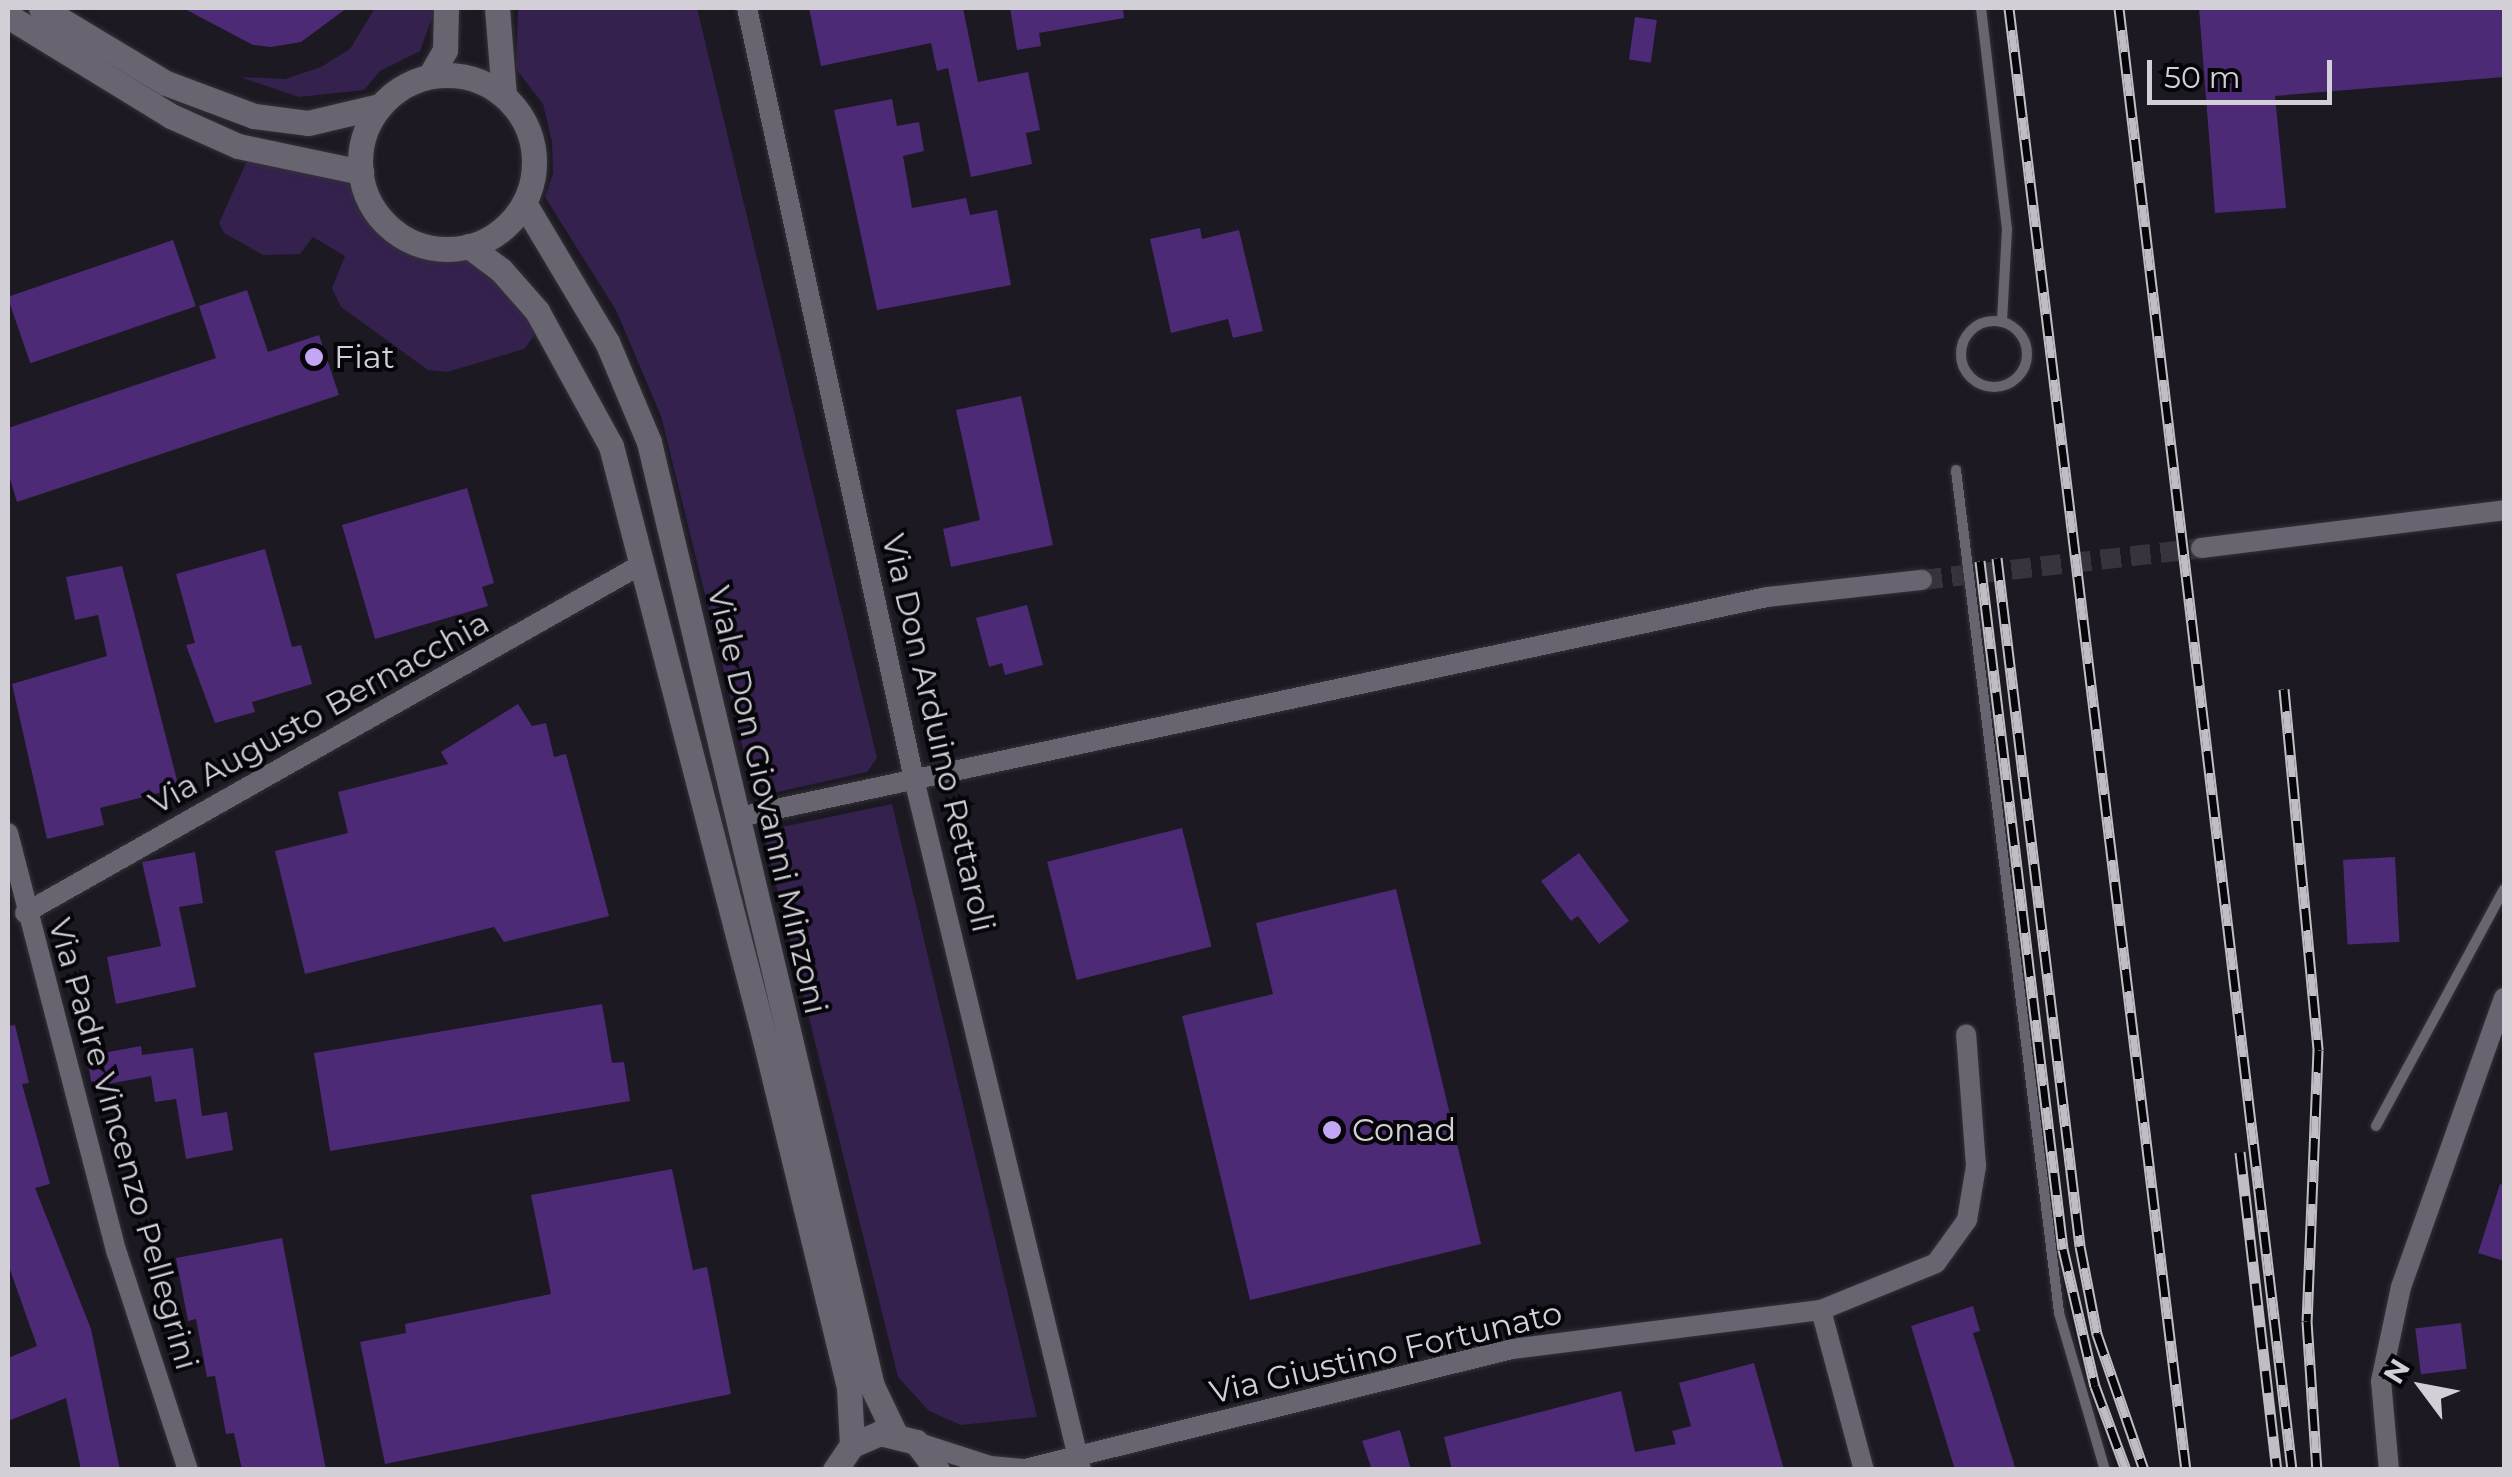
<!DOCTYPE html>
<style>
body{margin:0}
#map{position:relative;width:2512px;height:1477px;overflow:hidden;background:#1c1922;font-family:Montserrat,sans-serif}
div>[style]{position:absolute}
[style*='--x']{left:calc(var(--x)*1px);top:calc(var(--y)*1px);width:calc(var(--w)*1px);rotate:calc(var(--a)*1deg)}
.green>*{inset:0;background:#34214d}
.building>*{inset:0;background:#4c2a75;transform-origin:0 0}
.street-tunnel>*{height:20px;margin-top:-10px;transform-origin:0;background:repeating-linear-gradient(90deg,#37343d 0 20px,transparent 0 30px)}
.roads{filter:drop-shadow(0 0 2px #343238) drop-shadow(0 0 2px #343238)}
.lane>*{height:10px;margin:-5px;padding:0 5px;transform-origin:5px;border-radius:5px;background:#696570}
.lane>.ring{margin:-5px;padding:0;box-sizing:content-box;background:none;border:10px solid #696570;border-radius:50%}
.street>*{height:20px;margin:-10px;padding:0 10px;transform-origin:10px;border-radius:10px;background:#696570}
.secondary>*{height:25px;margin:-12.5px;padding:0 12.5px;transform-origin:12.5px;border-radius:12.5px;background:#696570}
.secondary>.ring{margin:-12.5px;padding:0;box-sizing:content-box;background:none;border:25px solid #696570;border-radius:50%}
.rail>*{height:11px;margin-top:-5.5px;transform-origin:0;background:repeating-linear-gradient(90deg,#060509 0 22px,#c0bec4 0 44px);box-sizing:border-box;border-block:2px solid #c0bec4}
.dots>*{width:28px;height:28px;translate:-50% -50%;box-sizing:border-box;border:5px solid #060509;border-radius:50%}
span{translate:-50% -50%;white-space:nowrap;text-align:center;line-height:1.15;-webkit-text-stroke:8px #060509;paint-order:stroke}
.poi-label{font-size:32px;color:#d2d0d6}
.left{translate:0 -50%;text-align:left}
.street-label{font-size:32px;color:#d2d0d6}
.frame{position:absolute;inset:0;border:10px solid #d2d0d6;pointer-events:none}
.north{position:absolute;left:2372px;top:1337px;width:100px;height:100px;-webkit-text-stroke:8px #060509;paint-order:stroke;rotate:302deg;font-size:28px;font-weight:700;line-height:40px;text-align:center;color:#d2d0d6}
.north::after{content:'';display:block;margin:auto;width:35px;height:45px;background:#d2d0d6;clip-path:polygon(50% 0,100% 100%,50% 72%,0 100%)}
.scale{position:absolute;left:2147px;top:60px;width:185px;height:45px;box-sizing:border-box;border:5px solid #d2d0d6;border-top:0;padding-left:12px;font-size:30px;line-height:35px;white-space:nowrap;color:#d2d0d6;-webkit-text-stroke:8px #060509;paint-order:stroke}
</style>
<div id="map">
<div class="green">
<div style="clip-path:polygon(375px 8px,434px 8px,434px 13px,420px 51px,380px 71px,364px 90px,299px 97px,240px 77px,285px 79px,321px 67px,350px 49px)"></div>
<div style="clip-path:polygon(518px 8px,697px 8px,877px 758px,867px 772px,773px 793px,751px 781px,661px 416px,616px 310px,545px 197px,553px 173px,552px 142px,543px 104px,516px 69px)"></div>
<div style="clip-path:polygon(254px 158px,344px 177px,373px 225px,399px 245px,436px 256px,469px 254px,531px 317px,534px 336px,524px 349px,447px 372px,428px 370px,341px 307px,332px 288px,345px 256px,313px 237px,300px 254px,263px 255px,224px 233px,219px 223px,246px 163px)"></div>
<div style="clip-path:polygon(892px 804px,1037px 1417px,961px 1425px,929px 1411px,898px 1377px,766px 844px,772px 829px)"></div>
</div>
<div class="building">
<div style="clip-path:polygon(183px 8px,347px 8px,301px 42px,271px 47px,253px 45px)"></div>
<div style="clip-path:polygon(809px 8px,963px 8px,978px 82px,1028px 72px,1040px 130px,1026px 133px,1032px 164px,971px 177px,948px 68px,937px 71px,931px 43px,821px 66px)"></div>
<div style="clip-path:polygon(1010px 8px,1123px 8px,1124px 18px,1039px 33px,1041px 46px,1017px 50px)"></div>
<div style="clip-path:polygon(2199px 8px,2504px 8px,2504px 77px,2275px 96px,2286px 208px,2215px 213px)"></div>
<div style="left:1635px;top:17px;width:22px;height:43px;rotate:8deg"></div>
<div style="clip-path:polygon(892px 99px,897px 126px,919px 122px,924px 151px,903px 156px,912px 208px,966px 198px,970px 215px,997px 210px,1011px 285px,877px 310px,834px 110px)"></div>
<div style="clip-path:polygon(1200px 228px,1202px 239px,1239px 230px,1263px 331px,1233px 338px,1228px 319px,1171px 333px,1150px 239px)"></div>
<div style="left:173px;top:240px;width:70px;height:175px;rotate:71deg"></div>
<div style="clip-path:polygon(247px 290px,268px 352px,319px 335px,339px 395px,17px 502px,8px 472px,8px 428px,216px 358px,199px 306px)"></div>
<div style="clip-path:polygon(1021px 396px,1053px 545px,951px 567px,943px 529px,980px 520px,956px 410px)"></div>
<div style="clip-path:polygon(467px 488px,494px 583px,482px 587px,488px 606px,375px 639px,342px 525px)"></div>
<div style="clip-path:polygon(265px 549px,292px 647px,301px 645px,312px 684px,252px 702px,255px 712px,215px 723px,186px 645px,195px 643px,176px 574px)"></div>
<div style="clip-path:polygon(122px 566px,179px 788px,100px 808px,104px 825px,47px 839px,12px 684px,107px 656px,98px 615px,75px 620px,66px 577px)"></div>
<div style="clip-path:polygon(1027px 605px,1043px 665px,1005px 675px,1002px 663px,989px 667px,976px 618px)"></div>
<div style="clip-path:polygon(518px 704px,532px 726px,546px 723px,554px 757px,566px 754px,609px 916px,504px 942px,494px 927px,305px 974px,275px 851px,348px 833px,338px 792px,448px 764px,441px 752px)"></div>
<div style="left:1182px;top:828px;width:122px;height:139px;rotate:76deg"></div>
<div style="clip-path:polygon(195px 852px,203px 903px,179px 907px,196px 987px,116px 1004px,107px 957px,161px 946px,142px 862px)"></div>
<div style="clip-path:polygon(1579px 853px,1629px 921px,1599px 944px,1578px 916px,1571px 921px,1541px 881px)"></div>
<div style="left:2395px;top:857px;width:85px;height:52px;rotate:87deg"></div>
<div style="clip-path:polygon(1396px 889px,1481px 1244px,1250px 1300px,1182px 1016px,1273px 994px,1256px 923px)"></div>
<div style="clip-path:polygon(602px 1004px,612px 1063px,624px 1062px,630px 1101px,330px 1151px,314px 1053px)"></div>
<div style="clip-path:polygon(15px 1025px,29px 1083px,22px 1084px,50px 1184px,35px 1188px,91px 1329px,120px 1470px,81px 1470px,66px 1398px,8px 1421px,8px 1358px,37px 1346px,8px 1264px,8px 1026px)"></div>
<div style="clip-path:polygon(141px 1046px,142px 1055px,193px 1048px,202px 1116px,227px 1112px,233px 1150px,186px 1159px,176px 1099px,155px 1102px,151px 1076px,92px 1087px,87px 1056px)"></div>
<div style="clip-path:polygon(672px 1169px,693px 1270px,707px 1267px,731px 1394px,385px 1464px,360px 1342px,406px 1333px,405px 1324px,551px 1294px,531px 1195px)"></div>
<div style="clip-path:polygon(2500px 1184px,2504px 1185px,2504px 1261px,2478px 1253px)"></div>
<div style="clip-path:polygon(282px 1238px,326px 1470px,242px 1470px,234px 1433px,226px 1434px,215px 1376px,207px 1377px,196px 1319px,188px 1321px,176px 1258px)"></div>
<div style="clip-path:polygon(1973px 1306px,1980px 1331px,1973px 1333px,2016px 1470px,1955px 1470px,1911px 1326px)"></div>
<div style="left:2461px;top:1323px;width:46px;height:46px;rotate:83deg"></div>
<div style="clip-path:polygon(1754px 1363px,1784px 1470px,1452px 1470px,1444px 1437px,1621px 1391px,1635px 1452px,1676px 1444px,1672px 1431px,1691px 1426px,1679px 1383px)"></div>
<div style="clip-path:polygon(1400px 1430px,1411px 1470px,1372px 1470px,1362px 1441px)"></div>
</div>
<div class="street-tunnel">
<div style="--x:1922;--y:580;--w:281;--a:-6.5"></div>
</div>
<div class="roads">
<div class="lane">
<div style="--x:1981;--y:8;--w:223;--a:83.3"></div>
<div style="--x:2007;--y:229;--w:93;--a:93.1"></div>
<div class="ring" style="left:1961px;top:321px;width:56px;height:56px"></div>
<div style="--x:1956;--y:470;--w:849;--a:83.03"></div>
<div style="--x:2059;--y:1313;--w:164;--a:73.7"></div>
<div style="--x:2376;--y:1126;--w:269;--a:-61.6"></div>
</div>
<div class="street">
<div style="--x:747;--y:8;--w:789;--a:77.78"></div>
<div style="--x:914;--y:779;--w:711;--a:76.41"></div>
<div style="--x:2201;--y:548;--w:305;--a:-7.1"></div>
<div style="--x:739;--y:817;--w:1051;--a:-12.08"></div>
<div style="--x:1767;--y:597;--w:156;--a:-6.3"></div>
<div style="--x:8;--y:833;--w:434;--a:75.5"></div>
<div style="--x:117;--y:1253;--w:228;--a:71.9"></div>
<div style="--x:25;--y:913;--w:709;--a:-29.49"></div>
<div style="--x:1821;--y:1310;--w:166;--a:75"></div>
<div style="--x:916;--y:1442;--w:78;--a:18"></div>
<div style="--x:990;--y:1466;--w:33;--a:5"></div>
<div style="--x:1021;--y:1470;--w:506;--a:-13.84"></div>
<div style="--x:1512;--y:1349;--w:311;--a:-7.2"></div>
<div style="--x:1821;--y:1310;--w:124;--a:-22.2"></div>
<div style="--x:1936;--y:1263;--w:53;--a:-54.2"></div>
<div style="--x:1967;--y:1220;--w:55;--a:-80.5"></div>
<div style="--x:1976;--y:1166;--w:132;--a:-94.3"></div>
<div style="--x:2389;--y:1470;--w:89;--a:-95.1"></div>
<div style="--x:2381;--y:1381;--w:96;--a:-78"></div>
<div style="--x:2401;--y:1287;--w:307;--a:-70.4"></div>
</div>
<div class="secondary">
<div style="--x:41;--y:8;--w:146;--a:31"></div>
<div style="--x:166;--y:83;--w:94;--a:20.6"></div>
<div style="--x:254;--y:116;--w:54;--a:7.4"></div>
<div style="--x:308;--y:123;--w:74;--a:-13.3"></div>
<div style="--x:497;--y:8;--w:87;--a:85.4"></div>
<div style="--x:8;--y:16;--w:191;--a:31.5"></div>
<div style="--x:171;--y:116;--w:73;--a:24.1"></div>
<div style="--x:238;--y:146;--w:126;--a:11.9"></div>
<div class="ring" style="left:360px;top:75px;width:149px;height:149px"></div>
<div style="--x:430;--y:76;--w:30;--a:-60"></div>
<div style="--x:445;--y:50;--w:42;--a:-88.6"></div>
<div style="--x:524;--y:203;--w:162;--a:59.2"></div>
<div style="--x:607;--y:342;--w:108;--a:67.2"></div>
<div style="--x:649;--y:442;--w:970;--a:76.71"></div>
<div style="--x:872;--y:1386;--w:53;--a:64.4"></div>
<div style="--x:469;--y:246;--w:40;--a:37"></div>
<div style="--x:501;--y:270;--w:55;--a:48.7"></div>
<div style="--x:537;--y:311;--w:154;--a:61.3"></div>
<div style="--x:611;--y:446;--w:614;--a:75.47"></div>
<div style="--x:765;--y:1040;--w:358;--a:76.4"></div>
<div style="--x:849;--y:1388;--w:57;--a:87"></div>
<div style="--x:835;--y:1470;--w:30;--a:-56"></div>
<div style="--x:852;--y:1445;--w:30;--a:-23"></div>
<div style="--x:880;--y:1433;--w:37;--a:14"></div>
<div style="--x:916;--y:1442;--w:35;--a:53"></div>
</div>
</div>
<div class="rail">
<div style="--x:2009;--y:8;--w:1473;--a:83.1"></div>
<div style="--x:2119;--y:8;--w:1472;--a:83.25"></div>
<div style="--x:1997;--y:558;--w:693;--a:83.12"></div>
<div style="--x:2080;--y:1246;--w:90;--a:79.1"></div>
<div style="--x:2097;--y:1334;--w:144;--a:70.9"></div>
<div style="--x:1980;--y:561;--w:693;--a:83.12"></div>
<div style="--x:2063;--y:1249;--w:141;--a:76.9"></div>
<div style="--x:2095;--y:1386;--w:90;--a:69.7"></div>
<div style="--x:2284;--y:689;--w:363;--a:84.6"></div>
<div style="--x:2318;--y:1050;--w:271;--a:92.3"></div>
<div style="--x:2307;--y:1321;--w:149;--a:86.2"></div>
<div style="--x:2240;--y:1152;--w:320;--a:83.4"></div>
</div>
<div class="dots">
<div style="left:314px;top:357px;background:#c3a7f2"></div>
<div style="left:1332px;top:1130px;background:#c3a7f2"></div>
</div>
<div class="poi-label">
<span class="left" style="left:334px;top:357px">Fiat</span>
<span class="left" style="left:1352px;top:1130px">Conad</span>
</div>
<div class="street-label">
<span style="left:319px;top:713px;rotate:-29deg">Via Augusto Bernacchia</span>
<span style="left:938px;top:733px;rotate:77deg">Via Don Arduino Rettaroli</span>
<span style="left:767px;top:800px;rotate:77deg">Viale Don Giovanni Minzoni</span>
<span style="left:123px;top:1144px;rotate:74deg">Via Padre Vincenzo Pellegrini</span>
<span style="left:1386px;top:1353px;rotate:-13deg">Via Giustino Fortunato</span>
</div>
<div class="frame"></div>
<div class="north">N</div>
<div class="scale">50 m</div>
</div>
